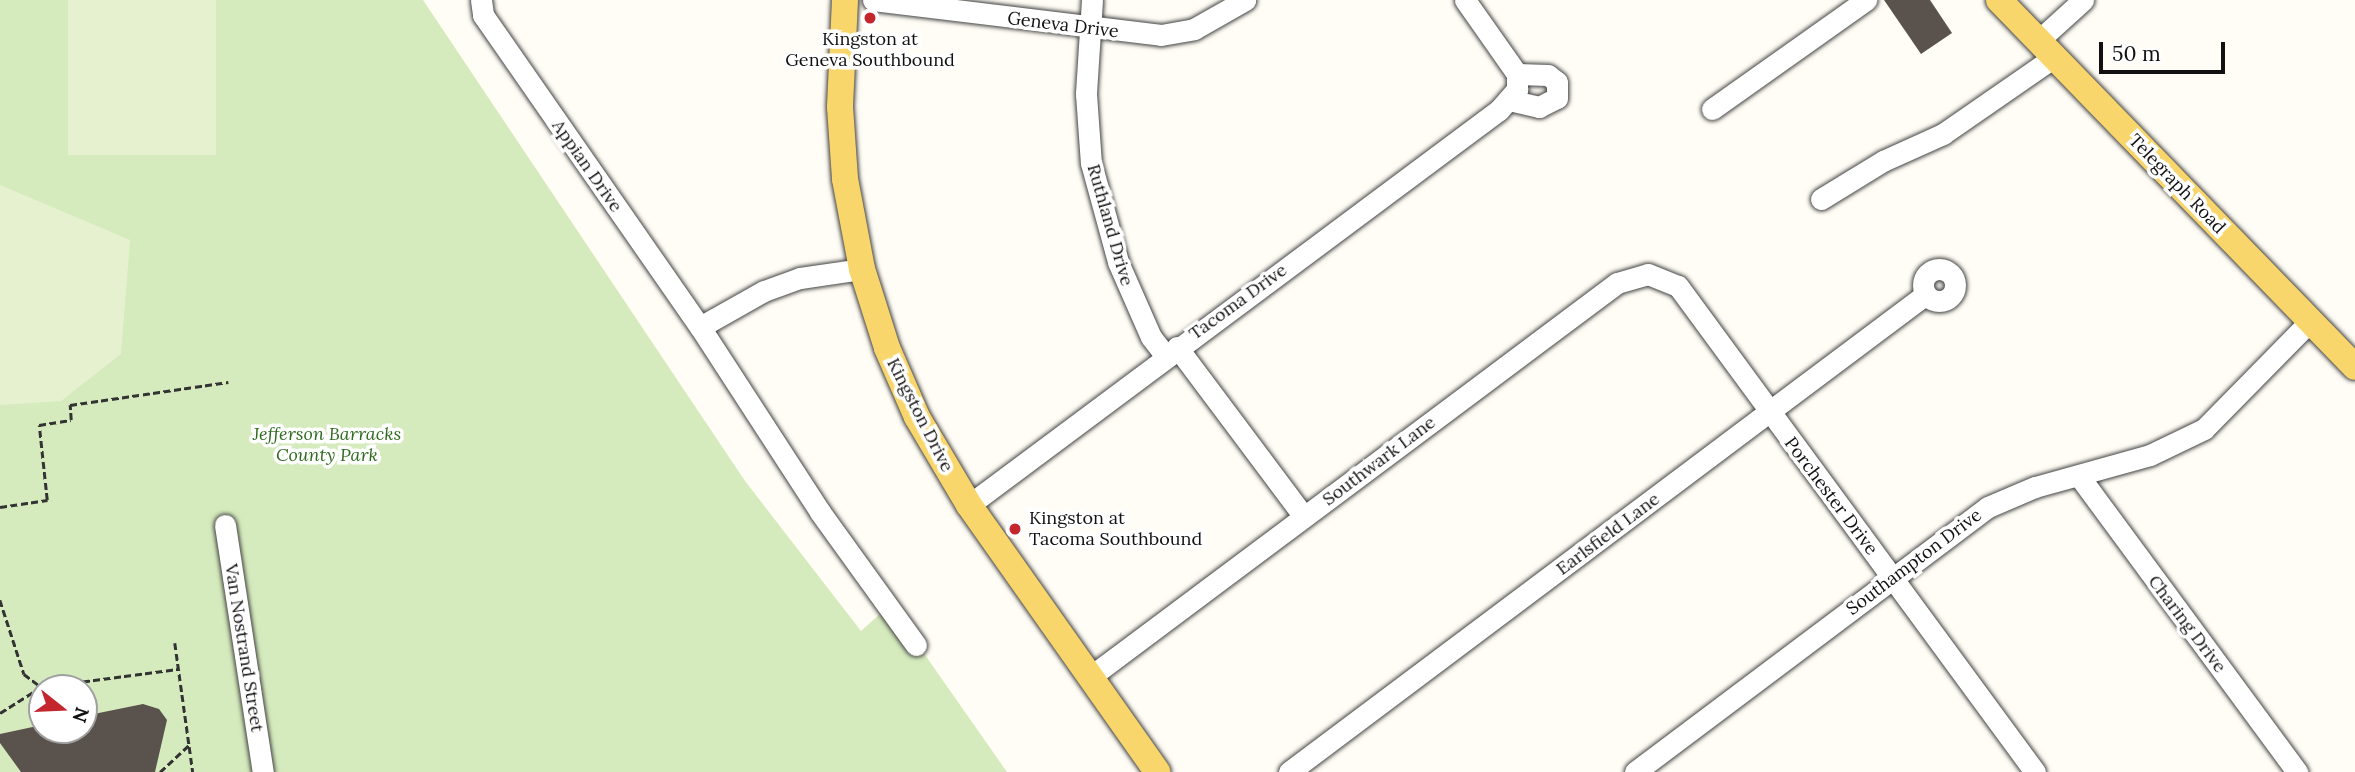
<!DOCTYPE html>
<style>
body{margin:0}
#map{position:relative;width:2355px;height:772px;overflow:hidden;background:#fffdf5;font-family:Lora,serif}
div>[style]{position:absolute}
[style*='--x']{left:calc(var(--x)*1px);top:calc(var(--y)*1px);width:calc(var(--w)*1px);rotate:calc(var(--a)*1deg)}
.green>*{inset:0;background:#d5ebbd}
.pitch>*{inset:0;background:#e6f2cf;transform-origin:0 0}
.building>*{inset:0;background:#5a524d}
.path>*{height:2.5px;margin-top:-1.25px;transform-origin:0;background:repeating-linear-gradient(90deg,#333 0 7px,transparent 0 10.5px)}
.roads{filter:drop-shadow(0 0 2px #444) drop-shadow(0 0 2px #444)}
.minor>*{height:21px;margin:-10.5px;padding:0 10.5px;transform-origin:10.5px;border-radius:10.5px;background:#fff}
.minor>.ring{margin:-10.5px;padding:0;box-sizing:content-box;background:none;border:21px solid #fff;border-radius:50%}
.major>*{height:26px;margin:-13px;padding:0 13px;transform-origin:13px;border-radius:13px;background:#f9d66b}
.dots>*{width:19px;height:19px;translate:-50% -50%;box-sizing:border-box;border:4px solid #fff;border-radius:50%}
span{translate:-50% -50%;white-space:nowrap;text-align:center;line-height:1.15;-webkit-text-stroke:7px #fff;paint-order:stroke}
.street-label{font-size:18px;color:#111}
.poi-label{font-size:18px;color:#111}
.left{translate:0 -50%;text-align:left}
.park-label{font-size:18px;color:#2f6b1f;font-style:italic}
.north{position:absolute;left:28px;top:674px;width:70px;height:70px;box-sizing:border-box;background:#fff;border:2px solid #a0a0a0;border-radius:50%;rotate:108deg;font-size:19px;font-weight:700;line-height:28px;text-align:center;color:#111}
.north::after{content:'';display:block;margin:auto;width:24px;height:32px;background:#c4262e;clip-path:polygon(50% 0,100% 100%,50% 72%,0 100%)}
.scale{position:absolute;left:2099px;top:42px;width:126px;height:32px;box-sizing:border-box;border:4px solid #111;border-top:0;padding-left:9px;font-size:21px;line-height:24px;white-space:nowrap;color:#111;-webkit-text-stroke:5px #fff;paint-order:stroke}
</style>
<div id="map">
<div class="green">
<div style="clip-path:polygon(evenodd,0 0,423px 0,745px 481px,861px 631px,890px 605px,1007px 772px,0 772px,0 0,42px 688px,84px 688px,84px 730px,42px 730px,42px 688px)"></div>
</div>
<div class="pitch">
<div style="left:68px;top:0;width:148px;height:155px"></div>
<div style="clip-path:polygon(0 185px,130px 240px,121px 354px,61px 401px,0 405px)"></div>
</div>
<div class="building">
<div style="clip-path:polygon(1884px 0,1930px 0,1952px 33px,1921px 54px)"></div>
<div style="clip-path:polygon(143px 704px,159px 709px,167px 720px,155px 772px,21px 772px,0 743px,0 734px,42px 725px,42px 730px,84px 730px,84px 716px)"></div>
</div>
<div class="path">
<div style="--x:0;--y:507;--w:48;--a:-8.5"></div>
<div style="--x:47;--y:500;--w:75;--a:-96.1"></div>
<div style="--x:39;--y:425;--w:32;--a:-9"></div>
<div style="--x:71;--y:420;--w:15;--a:-94"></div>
<div style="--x:70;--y:405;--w:160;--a:-8.3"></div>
<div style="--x:0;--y:600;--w:78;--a:72"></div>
<div style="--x:24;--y:674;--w:21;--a:37"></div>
<div style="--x:41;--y:687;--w:138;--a:-7.5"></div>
<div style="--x:175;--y:643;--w:130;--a:82.1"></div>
<div style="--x:0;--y:713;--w:49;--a:-32.4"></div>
<div style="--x:160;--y:772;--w:40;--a:-43"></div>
</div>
<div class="roads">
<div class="minor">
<div style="--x:481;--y:0;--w:15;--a:82"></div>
<div style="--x:483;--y:15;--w:380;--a:55.2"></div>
<div style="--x:700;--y:327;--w:221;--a:57"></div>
<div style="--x:820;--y:512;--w:164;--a:54.2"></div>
<div style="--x:873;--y:0;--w:290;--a:6.9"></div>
<div style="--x:1161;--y:35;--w:34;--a:-10"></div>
<div style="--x:1194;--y:29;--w:59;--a:-29.6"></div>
<div style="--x:1092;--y:0;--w:94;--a:93.7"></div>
<div style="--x:1086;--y:94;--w:69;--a:85.9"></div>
<div style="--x:1091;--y:163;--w:103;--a:74.7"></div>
<div style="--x:1118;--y:262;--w:82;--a:66.3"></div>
<div style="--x:1151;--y:337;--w:24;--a:52"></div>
<div style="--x:1465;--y:0;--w:90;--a:54.9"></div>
<div style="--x:2038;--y:41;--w:61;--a:-42.3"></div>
<div style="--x:1509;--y:100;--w:31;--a:13"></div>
<div style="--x:1539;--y:107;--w:20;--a:-27"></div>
<div style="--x:1557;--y:98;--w:16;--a:-90"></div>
<div style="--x:1557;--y:82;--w:11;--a:-142"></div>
<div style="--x:1548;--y:75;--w:31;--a:-178"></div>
<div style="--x:1712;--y:109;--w:189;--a:-35.3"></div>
<div style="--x:1821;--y:199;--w:73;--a:-31.5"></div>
<div style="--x:1883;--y:161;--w:66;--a:-24.2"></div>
<div style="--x:1943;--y:134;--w:135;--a:-34.7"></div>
<div class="ring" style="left:1923px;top:269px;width:11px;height:11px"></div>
<div style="--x:700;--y:327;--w:73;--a:-29.4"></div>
<div style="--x:764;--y:291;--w:38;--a:-20"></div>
<div style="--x:800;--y:278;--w:63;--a:-8.3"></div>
<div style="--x:1177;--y:347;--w:212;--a:53.2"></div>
<div style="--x:2079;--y:476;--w:368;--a:53.6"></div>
<div style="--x:969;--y:505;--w:661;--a:-36.7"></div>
<div style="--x:1499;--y:110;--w:28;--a:-49"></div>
<div style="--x:1517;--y:89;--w:15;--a:-90"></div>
<div style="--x:225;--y:525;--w:250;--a:81.3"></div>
<div style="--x:1090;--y:677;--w:658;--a:-36.78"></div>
<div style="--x:1617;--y:283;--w:32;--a:-16"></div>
<div style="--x:1648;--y:274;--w:32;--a:22"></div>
<div style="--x:1678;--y:286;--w:603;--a:53.7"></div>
<div style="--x:1289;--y:772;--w:796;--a:-36.88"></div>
<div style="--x:1635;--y:772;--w:441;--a:-36.9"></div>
<div style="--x:1988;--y:507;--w:51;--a:-23.1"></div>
<div style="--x:2035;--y:487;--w:119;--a:-15.5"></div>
<div style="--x:2150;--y:455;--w:60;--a:-25.7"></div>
<div style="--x:2204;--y:429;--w:151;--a:-45.5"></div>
</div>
<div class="major">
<div style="--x:845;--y:0;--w:107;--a:92.7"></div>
<div style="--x:840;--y:107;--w:72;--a:86"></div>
<div style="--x:845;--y:179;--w:92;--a:79.3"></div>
<div style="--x:862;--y:269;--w:83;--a:72.4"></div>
<div style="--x:887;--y:348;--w:75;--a:66.5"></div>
<div style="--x:917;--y:417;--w:102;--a:59.4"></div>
<div style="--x:969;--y:505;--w:327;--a:54.8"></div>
<div style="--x:1999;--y:0;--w:511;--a:45.87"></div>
</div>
</div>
<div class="dots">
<div style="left:870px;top:18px;background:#c4262e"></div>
<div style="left:1015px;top:529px;background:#c4262e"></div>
</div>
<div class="street-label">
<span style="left:1063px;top:25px;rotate:7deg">Geneva Drive</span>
<span style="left:587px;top:166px;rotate:55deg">Appian Drive</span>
<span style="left:2177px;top:184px;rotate:46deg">Telegraph Road</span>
<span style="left:1110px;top:225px;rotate:74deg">Ruthland Drive</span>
<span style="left:1238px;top:302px;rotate:-36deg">Tacoma Drive</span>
<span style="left:920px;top:415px;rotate:63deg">Kingston Drive</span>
<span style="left:1379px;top:461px;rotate:-37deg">Southwark Lane</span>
<span style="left:1831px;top:496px;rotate:53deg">Porchester Drive</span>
<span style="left:1608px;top:534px;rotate:-37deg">Earlsfield Lane</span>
<span style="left:1914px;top:562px;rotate:-37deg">Southampton Drive</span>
<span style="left:2187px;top:624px;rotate:53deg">Charing Drive</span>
<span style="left:244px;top:648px;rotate:81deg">Van Nostrand Street</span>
</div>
<div class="poi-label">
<span style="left:870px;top:50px">Kingston at<br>Geneva Southbound</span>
<span class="left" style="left:1029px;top:529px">Kingston at<br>Tacoma Southbound</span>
</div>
<div class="park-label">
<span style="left:327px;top:445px">Jefferson Barracks<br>County Park</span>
</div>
<div class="north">N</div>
<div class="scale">50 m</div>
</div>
